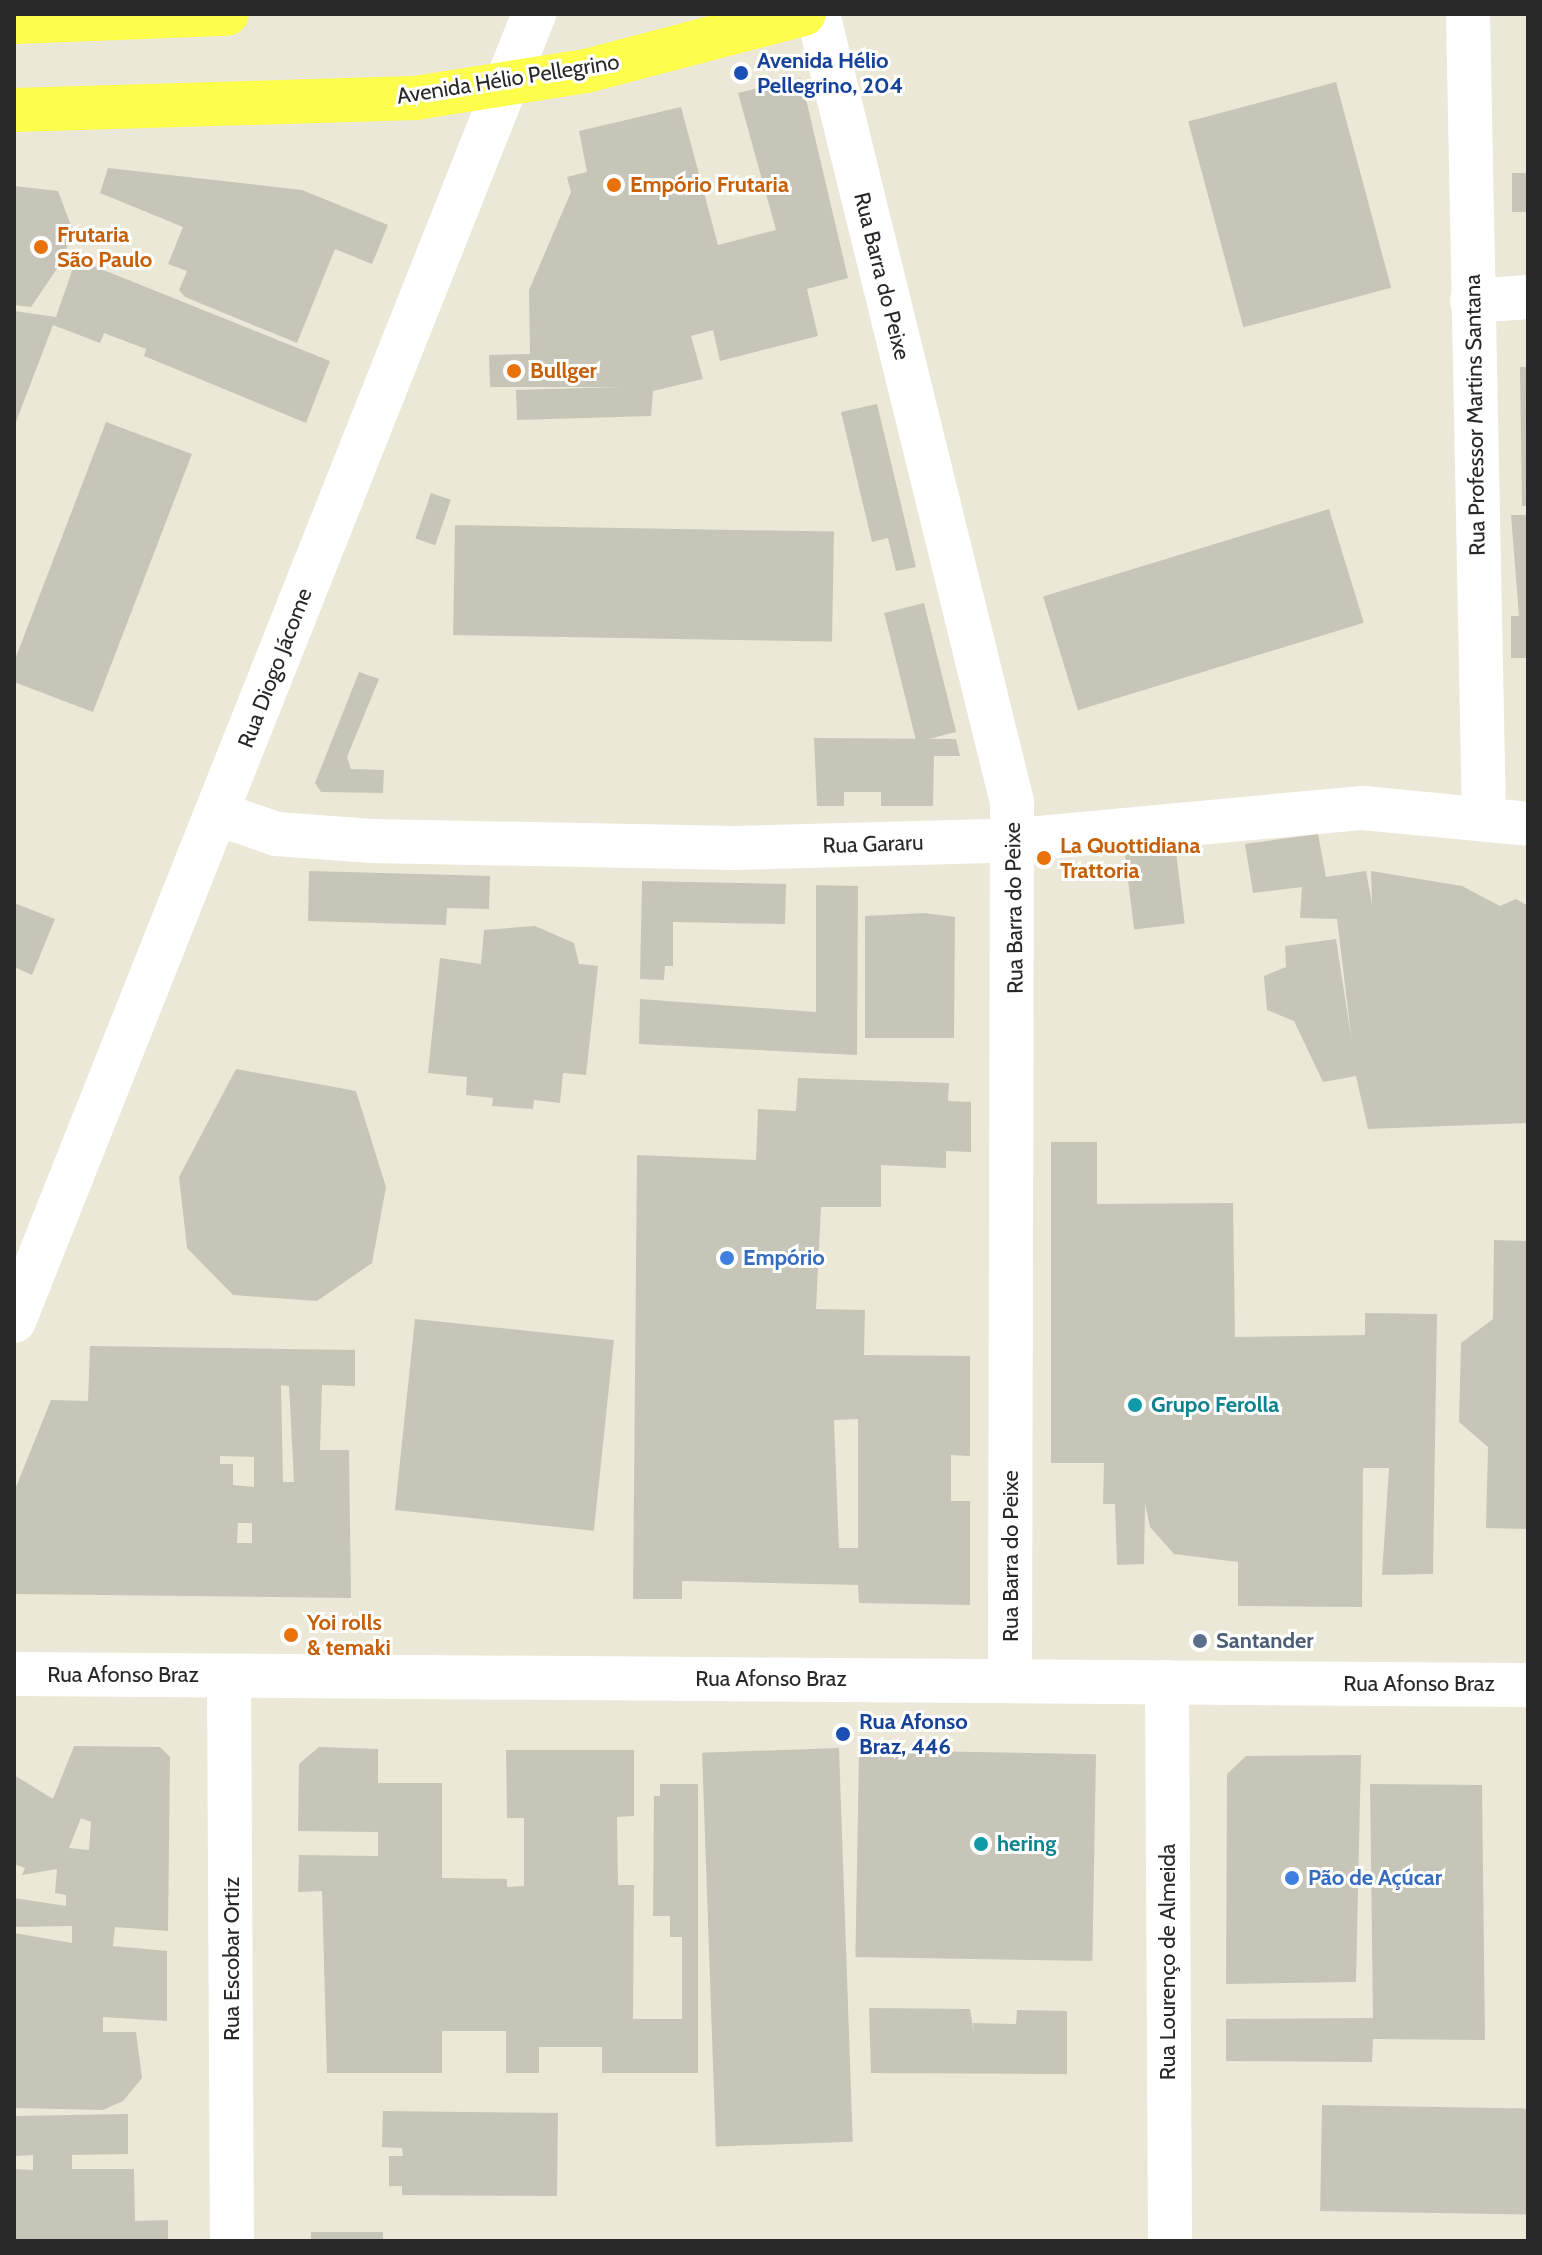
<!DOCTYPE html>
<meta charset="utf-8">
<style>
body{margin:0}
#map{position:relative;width:1542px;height:2255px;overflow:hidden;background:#ece8d8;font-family:Cabin,sans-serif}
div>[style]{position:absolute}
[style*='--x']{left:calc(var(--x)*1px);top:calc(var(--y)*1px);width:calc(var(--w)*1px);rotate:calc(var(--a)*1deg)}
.building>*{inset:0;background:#c7c5b8;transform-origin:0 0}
.minor>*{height:44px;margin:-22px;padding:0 22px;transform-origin:22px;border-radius:22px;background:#fff}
.major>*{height:44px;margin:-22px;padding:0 22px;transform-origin:22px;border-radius:22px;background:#fdfd4c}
.dots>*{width:22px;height:22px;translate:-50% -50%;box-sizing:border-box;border:4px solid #fff;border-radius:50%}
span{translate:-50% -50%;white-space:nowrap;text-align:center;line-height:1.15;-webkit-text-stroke:6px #fff;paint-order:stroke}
.transit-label{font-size:22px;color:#164399;font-weight:700}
.left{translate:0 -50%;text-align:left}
.street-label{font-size:22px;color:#282828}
.food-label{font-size:22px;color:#c56008;font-weight:700}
.shop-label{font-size:22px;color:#366cbe;font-weight:700}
.culture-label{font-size:22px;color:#0d838f;font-weight:700}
.service-label{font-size:22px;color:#4e5e75;font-weight:700}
.frame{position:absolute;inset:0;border:16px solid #282828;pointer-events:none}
</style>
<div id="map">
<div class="building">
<div style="clip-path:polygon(801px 78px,848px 278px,807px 289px,818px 336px,720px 361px,713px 330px,691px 336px,703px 379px,653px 391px,651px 416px,517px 420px,516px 390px,620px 387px,490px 387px,489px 355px,530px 354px,529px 290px,571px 192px,567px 177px,587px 172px,579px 131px,681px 107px,718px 245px,776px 230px,738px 93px)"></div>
<div style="left:1336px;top:82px;width:213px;height:153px;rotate:75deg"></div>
<div style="clip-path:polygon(108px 168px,302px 190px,388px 225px,372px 264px,335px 249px,297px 343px,185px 297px,179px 290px,187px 271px,168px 264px,183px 227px,100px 193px)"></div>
<div style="left:1528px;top:173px;width:39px;height:16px;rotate:90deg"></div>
<div style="clip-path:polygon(14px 186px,58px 191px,73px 231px,61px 263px,31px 307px,14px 305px)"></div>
<div style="clip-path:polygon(76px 259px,330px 361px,306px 423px,144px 356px,146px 349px,104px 333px,100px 343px,53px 325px,14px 427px,14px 311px,56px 317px)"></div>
<div style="clip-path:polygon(1520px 367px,1528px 367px,1528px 506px,1522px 506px)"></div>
<div style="clip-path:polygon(877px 404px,916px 567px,896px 571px,888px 538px,872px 542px,841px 412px)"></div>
<div style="clip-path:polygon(106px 422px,192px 454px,93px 712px,14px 682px,14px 662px)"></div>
<div style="left:431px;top:493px;width:21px;height:48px;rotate:19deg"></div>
<div style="left:1329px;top:509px;width:119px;height:299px;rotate:73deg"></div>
<div style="clip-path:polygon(1511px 515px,1528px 515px,1528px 658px,1511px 658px,1511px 616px,1519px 616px)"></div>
<div style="left:455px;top:525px;width:379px;height:110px;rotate:1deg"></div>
<div style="left:924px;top:603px;width:133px;height:41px;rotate:76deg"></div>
<div style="clip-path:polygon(359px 672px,379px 679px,347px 757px,351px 769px,384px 770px,383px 793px,321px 792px,315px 783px)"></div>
<div style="clip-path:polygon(814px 738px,956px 739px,960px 756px,934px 756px,933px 806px,881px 806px,881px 792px,844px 792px,844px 806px,817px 806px)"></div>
<div style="clip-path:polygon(1318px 834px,1326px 877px,1366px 871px,1372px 904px,1371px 871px,1462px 886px,1500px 906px,1516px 899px,1528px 906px,1528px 1123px,1368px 1129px,1356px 1076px,1323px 1082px,1294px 1021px,1267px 1010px,1264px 976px,1286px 967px,1285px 946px,1336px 939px,1352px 1043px,1337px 919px,1300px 918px,1302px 887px,1253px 893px,1245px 844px)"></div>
<div style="left:1175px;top:844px;width:80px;height:51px;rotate:83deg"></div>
<div style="clip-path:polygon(309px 871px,490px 876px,489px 909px,447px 908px,446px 925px,308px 921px)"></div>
<div style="clip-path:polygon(642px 881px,786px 884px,785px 924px,673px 922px,673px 966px,665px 966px,664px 980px,640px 979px)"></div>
<div style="clip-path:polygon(816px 885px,858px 886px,857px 1055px,639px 1044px,640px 999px,816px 1012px)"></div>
<div style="clip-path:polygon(14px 903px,55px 919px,32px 975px,14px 967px)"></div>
<div style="clip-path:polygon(925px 913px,955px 917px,954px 1038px,865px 1038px,865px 916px)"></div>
<div style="clip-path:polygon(535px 926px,574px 943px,579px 964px,598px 966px,586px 1075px,563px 1073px,560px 1103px,534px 1100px,533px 1109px,492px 1106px,493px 1098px,466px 1095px,467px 1077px,428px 1073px,440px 958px,481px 964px,484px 930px)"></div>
<div style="clip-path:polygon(236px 1069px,356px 1091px,386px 1187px,372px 1263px,317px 1301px,233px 1295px,187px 1248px,179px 1177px)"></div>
<div style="clip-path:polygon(evenodd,798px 1078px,949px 1083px,948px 1101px,971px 1102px,971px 1152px,946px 1151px,946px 1168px,881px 1165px,881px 1207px,821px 1207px,816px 1309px,865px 1310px,864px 1355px,970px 1356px,970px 1456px,951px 1455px,951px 1501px,970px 1501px,970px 1605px,859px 1603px,858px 1585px,682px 1581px,682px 1599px,633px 1599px,637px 1155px,756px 1160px,758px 1109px,796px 1111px,798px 1078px,858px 1419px,858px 1548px,839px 1548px,834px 1420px,858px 1419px)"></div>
<div style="clip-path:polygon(1051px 1142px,1097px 1142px,1097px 1204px,1233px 1203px,1235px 1337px,1365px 1335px,1365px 1313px,1437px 1314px,1433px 1574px,1382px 1575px,1389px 1468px,1363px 1468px,1362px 1607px,1238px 1606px,1238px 1562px,1174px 1554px,1150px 1527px,1145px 1504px,1144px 1564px,1117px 1565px,1115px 1504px,1103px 1504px,1104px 1463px,1051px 1463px)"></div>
<div style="clip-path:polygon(1494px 1240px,1528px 1241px,1528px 1529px,1486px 1528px,1488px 1447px,1459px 1422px,1461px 1343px,1493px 1319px)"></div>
<div style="left:415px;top:1319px;width:200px;height:192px;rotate:6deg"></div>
<div style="clip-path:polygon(evenodd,90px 1346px,355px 1350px,355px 1386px,322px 1385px,320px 1450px,349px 1450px,351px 1598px,14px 1594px,14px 1492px,51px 1400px,88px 1401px,90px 1346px,281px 1385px,289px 1386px,294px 1482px,283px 1482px,281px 1385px,90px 1346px,220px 1456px,254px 1457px,254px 1487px,233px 1485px,233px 1464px,220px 1464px,220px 1456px,90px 1346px,238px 1523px,252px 1523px,252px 1543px,237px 1543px,238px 1523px)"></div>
<div style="clip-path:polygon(evenodd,74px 1746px,160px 1747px,170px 1757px,168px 1931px,115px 1927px,113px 1946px,167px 1951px,167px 2021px,103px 2017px,103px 2032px,136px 2032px,142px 2078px,123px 2101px,103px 2110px,14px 2108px,14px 1933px,72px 1943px,72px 1926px,14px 1927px,14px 1898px,66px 1906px,66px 1895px,55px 1893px,57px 1869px,22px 1875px,25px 1868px,14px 1864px,14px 1775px,53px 1799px,74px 1746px,81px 1818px,91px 1822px,89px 1850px,69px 1848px,81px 1818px)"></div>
<div style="clip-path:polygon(319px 1747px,378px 1749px,378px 1783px,442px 1783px,442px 1878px,507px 1879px,507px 1887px,524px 1886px,524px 1818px,507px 1818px,506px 1750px,634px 1750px,634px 1816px,617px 1817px,618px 1885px,634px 1885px,633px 2019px,682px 2019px,682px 1937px,670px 1937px,670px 1916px,653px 1916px,654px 1796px,660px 1796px,660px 1784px,698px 1784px,698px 2073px,602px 2073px,602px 2047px,539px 2047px,539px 2073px,506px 2073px,506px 2031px,442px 2031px,442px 2073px,327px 2073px,322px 1891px,298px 1892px,299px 1855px,378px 1856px,378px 1832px,298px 1831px,299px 1764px)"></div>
<div style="left:839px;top:1748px;width:394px;height:137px;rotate:88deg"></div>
<div style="left:859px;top:1750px;width:237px;height:207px;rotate:1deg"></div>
<div style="clip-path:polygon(1361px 1755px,1356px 1982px,1226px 1984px,1227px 1774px,1246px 1756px)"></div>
<div style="clip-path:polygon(1370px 1784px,1482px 1785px,1485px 2040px,1373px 2039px,1372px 2062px,1226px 2061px,1226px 2019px,1373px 2018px)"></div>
<div style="clip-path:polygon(869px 2008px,970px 2009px,974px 2034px,973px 2023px,1016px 2024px,1017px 2010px,1067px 2011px,1067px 2074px,871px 2073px)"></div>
<div style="left:1322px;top:2105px;width:206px;height:106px;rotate:1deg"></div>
<div style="clip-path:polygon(383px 2111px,558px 2113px,557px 2196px,402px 2195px,402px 2186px,389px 2186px,389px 2156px,403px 2156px,402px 2148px,382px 2147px)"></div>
<div style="clip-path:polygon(128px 2114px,128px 2154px,72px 2155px,72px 2169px,134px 2169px,135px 2221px,168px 2220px,168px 2241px,14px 2241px,14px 2169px,33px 2170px,33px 2155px,14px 2156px,14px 2116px)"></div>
<div style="left:311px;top:2232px;width:72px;height:9px"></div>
</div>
<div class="minor">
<div style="--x:818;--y:14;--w:812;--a:76.17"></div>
<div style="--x:1012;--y:802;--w:879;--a:90.13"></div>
<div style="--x:1468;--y:14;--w:802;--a:88.86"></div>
<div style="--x:1472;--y:301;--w:56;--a:-4.1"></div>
<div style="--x:219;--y:814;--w:60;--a:19.3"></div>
<div style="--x:276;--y:834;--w:96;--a:4.2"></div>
<div style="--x:372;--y:841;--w:363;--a:1.1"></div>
<div style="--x:735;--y:848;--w:281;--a:-1.6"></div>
<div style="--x:1016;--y:840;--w:348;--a:-5.3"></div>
<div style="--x:1363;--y:808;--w:166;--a:5.5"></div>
<div style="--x:14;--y:1321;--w:1407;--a:-68.3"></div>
<div style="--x:14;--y:1674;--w:1514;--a:0.42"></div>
<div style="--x:229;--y:1676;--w:565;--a:89.7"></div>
<div style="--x:1167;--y:1682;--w:559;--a:89.69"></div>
</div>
<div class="major">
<div style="--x:14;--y:22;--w:213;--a:-2.2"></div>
<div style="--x:14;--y:110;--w:401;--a:-1.7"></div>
<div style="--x:415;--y:98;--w:173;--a:-9"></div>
<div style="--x:586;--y:71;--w:225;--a:-14.7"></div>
</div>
<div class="dots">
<div style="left:741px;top:73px;background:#1a4fb4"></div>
<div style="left:614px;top:185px;background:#e8710a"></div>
<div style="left:41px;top:247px;background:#e8710a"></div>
<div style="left:514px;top:371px;background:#e8710a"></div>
<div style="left:1044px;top:858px;background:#e8710a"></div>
<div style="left:727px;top:1258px;background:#3f7fe0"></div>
<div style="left:1135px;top:1405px;background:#0f9aa8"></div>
<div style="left:291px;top:1635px;background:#e8710a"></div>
<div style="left:1200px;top:1641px;background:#5c6f8a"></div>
<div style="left:843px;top:1734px;background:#1a4fb4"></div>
<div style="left:981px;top:1844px;background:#0f9aa8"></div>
<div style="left:1292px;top:1878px;background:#3f7fe0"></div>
</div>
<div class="transit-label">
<span class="left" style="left:757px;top:73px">Avenida Hélio<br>Pellegrino, 204</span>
<span class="left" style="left:859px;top:1734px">Rua Afonso<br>Braz, 446</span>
</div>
<div class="street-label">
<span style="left:508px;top:79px;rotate:-9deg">Avenida Hélio Pellegrino</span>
<span style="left:882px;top:276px;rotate:76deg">Rua Barra do Peixe</span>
<span style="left:1475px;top:415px;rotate:-91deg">Rua Professor Martins Santana</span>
<span style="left:275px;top:668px;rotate:-69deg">Rua Diogo Jácome</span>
<span style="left:873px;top:844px;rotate:-2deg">Rua Gararu</span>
<span style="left:1014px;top:908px;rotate:-91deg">Rua Barra do Peixe</span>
<span style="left:1011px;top:1556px;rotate:-90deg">Rua Barra do Peixe</span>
<span style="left:123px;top:1675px">Rua Afonso Braz</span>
<span style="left:771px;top:1679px">Rua Afonso Braz</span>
<span style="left:1419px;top:1684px">Rua Afonso Braz</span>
<span style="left:232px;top:1959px;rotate:-90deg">Rua Escobar Ortiz</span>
<span style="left:1168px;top:1962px;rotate:-90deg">Rua Lourenço de Almeida</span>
</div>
<div class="food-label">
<span class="left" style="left:630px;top:185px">Empório Frutaria</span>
<span class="left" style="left:57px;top:247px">Frutaria<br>São Paulo</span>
<span class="left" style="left:530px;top:371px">Bullger</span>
<span class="left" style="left:1060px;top:858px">La Quottidiana<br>Trattoria</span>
<span class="left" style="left:307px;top:1635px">Yoi rolls<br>&amp; temaki</span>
</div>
<div class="shop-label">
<span class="left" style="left:743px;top:1258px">Empório</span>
<span class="left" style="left:1308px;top:1878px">Pão de Açúcar</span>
</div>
<div class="culture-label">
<span class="left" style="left:1151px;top:1405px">Grupo Ferolla</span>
<span class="left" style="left:997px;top:1844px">hering</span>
</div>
<div class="service-label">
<span class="left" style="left:1216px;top:1641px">Santander</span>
</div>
<div class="frame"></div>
</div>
